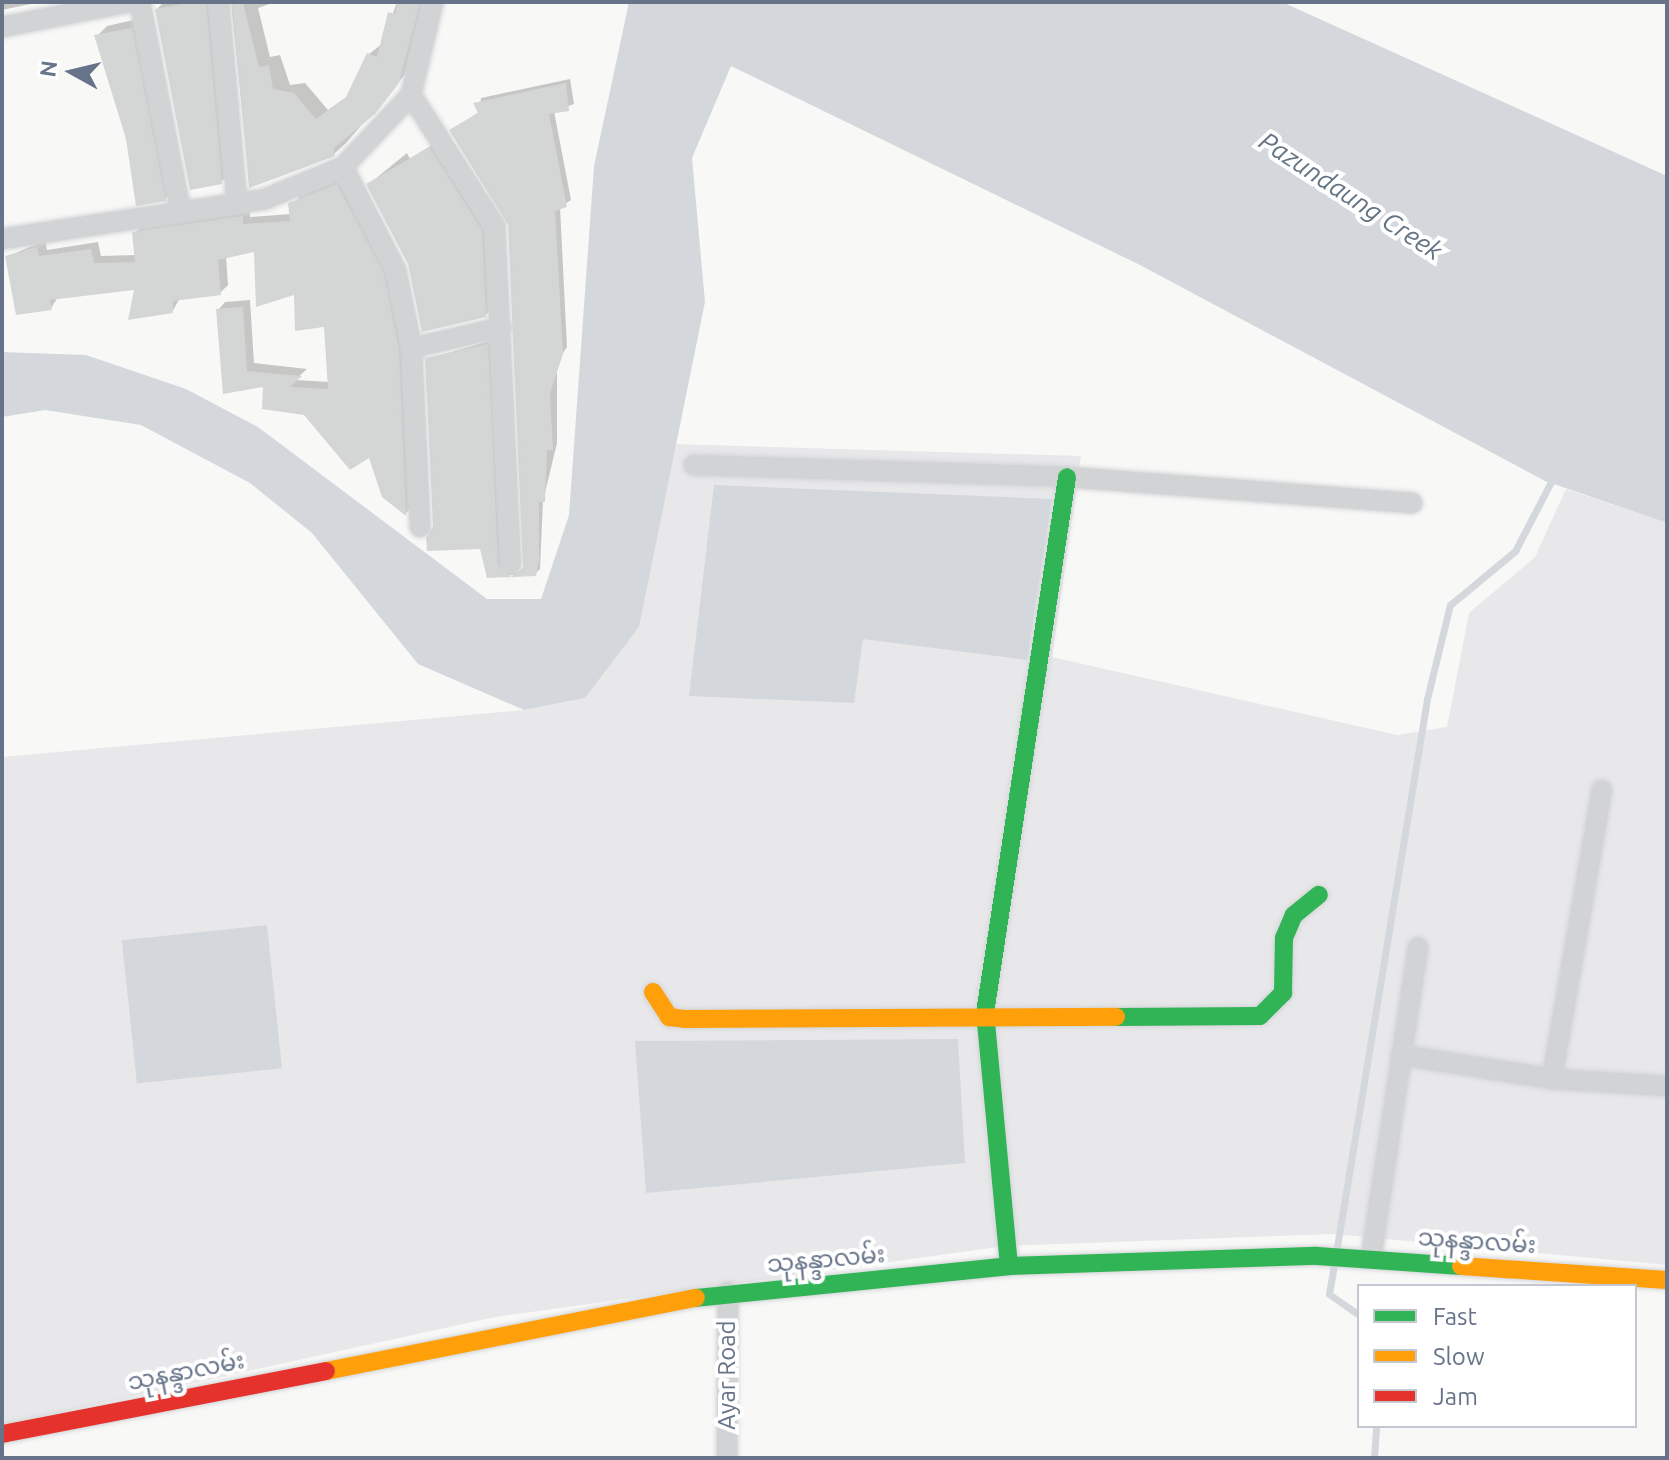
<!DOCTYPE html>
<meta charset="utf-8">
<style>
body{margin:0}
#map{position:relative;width:1669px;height:1460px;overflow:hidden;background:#f8f8f7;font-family:Ubuntu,"Noto Sans Myanmar",sans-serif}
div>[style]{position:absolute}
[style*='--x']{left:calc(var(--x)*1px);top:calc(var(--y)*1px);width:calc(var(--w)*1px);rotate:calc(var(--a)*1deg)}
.built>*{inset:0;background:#e8e8ea}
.water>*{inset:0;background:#d4d8dd;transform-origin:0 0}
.shadow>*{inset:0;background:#0003}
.stream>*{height:7px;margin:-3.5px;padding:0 3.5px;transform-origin:3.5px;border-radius:3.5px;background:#d4d8dd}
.building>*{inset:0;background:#d4d5d5}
.roads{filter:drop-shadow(0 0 2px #d3d5d7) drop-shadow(0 0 2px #d3d5d7)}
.street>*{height:20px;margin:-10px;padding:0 10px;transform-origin:10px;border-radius:10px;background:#d2d3d4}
.fast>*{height:18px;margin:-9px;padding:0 9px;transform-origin:9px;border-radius:9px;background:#30b455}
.slow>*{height:18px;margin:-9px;padding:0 9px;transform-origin:9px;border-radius:9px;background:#ff9f0a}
.jam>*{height:18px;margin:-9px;padding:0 9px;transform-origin:9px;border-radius:9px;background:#e5322d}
span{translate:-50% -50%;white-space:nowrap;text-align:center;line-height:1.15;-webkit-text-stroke:8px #fff;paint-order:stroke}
.street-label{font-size:24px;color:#677389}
.water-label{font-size:26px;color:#637484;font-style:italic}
.frame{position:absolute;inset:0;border:4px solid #677389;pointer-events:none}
.legend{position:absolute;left:1357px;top:1284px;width:280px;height:144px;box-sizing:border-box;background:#fff;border:2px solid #c2c7d0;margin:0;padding:10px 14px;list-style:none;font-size:24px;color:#677389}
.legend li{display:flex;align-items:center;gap:16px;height:40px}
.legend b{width:40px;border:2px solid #c2c7d0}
.north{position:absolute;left:32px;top:32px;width:80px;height:80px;-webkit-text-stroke:6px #fff;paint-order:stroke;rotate:278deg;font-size:22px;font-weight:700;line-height:32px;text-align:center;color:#677389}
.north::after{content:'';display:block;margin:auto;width:28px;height:36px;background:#677389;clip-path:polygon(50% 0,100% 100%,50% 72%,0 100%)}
</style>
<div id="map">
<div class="built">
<div style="clip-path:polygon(672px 444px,1081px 456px,1052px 657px,1397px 735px,1447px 727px,1469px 613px,1535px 557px,1566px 489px,1667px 523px,1667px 1265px,1333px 1234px,1005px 1246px,495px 1317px,2px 1425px,2px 757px,524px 710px,585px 698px)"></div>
</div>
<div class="water">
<div style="clip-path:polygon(629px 2px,1282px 2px,1667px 176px,1667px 523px,1545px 481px,1140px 265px,731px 66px,692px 158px,705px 302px,639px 627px,585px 698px,524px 710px,418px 664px,312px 533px,250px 483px,141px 425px,45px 410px,2px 417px,2px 352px,86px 355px,186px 389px,258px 427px,487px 599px,541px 599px,569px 515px,594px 166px)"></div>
<div style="clip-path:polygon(714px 485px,1052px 499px,1027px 660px,863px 639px,854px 703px,689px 696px)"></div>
<div style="left:267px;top:925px;width:144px;height:146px;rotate:84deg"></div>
<div style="clip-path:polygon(958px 1039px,965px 1163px,646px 1193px,635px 1041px)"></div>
</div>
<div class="shadow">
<div style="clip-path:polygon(2px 2px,40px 2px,2px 10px)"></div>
<div style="clip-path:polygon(164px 2px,215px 2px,230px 173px,221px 182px,157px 9px)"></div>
<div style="clip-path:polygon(231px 2px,275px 2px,258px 8px,270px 57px,280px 55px,290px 85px,305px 83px,328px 110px,350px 95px,369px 54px,382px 44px,397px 2px,427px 2px,409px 70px,346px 143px,334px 154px,250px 186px)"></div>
<div style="clip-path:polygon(142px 18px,175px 189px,165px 199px,127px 139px,97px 36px,107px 26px)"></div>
<div style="clip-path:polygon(570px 79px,574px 104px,554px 111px,571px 200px,560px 207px,567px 347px,557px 362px,557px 443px,543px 501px,540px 569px,535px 574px,488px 576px,482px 547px,435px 527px,428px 359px,492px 340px,502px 559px,517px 573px,526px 565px,510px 225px,451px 130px,479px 112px,481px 98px)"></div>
<div style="clip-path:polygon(435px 143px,487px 224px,491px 309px,485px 316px,410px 264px,369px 184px,407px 153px,410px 159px)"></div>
<div style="clip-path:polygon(345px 177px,391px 266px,406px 341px,413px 506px,406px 513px,384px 496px,370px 456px,265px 384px,225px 392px,218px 310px,225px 302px,250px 300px,254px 363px,307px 369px,295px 380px,329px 382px,325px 325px,256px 249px,226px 256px,228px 285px,220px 293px,180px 298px,172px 312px,137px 288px,58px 297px,51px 308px,7px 257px,45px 240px,47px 250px,98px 242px,101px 256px,136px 255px,135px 233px,142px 225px,250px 210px,250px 217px,291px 214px,299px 196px)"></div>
</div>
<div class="stream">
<div style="--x:1336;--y:1253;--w:561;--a:-80.67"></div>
<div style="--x:1427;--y:699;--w:97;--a:-76.3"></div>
<div style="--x:1450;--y:605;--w:85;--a:-39.7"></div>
<div style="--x:1515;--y:551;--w:85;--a:-62.5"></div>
<div style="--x:1334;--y:1265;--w:29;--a:100"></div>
<div style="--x:1329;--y:1294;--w:37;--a:35"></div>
<div style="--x:1374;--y:1458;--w:32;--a:-86"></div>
</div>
<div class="building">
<div style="clip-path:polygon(192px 2px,206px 2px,222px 184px,190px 190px,155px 9px)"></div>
<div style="clip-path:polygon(232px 2px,243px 2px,259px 67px,269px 65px,273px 89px,294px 93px,316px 119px,346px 97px,367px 53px,377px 57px,388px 12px,395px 14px,397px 2px,420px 2px,399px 83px,375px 114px,334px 148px,335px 156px,249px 188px)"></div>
<div style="clip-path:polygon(132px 28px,166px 201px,136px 206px,126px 139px,94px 35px)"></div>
<div style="clip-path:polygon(566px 83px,569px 111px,549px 114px,567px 207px,555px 211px,563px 354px,550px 393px,553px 450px,547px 450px,545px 502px,539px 502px,539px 560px,536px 576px,487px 578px,480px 549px,427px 551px,426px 538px,433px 526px,425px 358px,488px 344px,498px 565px,511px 577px,523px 569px,508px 225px,449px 130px,478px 113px,473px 103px)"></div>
<div style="clip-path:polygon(429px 147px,482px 230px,486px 317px,422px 332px,408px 264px,366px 184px)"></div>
<div style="clip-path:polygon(337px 184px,384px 274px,399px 350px,406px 516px,382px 497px,369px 458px,350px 470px,304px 415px,262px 409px,263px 387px,223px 394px,216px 309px,243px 307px,247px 371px,302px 376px,290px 387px,328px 389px,324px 327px,295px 331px,294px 295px,256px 307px,254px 252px,218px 260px,221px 295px,173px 301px,173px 313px,128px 320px,134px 290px,50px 300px,52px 310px,16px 315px,5px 256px,37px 247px,39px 256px,91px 249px,94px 263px,135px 262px,132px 232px,243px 216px,243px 224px,290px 221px,288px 203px)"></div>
</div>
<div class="roads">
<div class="street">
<div style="--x:140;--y:2;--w:214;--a:79"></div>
<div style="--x:219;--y:2;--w:202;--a:84.9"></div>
<div style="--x:2;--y:27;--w:129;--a:-11.1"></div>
<div style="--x:411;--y:95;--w:156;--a:57.3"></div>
<div style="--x:495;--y:226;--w:338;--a:87.3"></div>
<div style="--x:343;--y:167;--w:116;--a:62.8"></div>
<div style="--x:396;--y:270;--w:80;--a:78.4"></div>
<div style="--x:412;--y:348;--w:179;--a:87.4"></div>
<div style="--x:2;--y:239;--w:266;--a:-8.6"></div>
<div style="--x:265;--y:199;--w:84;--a:-22.3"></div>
<div style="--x:343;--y:167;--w:99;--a:-46.6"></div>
<div style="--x:411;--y:95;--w:96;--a:-76.7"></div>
<div style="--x:412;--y:348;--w:92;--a:-13.1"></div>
<div style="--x:694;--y:465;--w:373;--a:1.8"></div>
<div style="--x:1067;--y:477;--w:346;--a:4.3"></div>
<div style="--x:1401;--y:1055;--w:153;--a:9"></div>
<div style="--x:1552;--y:1079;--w:115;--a:3.5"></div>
<div style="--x:1552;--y:1079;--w:293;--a:-80.2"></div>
<div style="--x:1371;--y:1258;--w:314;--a:-81.4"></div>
<div style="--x:727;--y:1458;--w:166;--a:-89.7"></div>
</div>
<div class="fast">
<div style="--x:1116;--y:1017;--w:144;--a:-0.4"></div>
<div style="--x:1260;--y:1016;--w:33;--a:-45"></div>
<div style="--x:1283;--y:993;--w:55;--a:-89"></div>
<div style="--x:1284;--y:938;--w:25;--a:-67"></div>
<div style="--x:1294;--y:915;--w:32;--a:-39"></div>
<div style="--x:1009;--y:1266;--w:254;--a:-95.4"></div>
<div style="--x:985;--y:1013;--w:542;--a:-81.3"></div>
<div style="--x:696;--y:1298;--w:315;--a:-5.8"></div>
<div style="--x:1009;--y:1266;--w:308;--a:-1.9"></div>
<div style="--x:1317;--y:1256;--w:144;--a:4"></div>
</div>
<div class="slow">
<div style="--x:653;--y:992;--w:30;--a:57"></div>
<div style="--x:669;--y:1017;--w:17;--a:7"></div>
<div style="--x:686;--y:1019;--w:430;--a:-0.3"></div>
<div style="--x:1461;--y:1266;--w:206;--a:3.9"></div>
<div style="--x:326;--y:1371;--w:377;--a:-11.2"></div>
</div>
<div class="jam">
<div style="--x:2;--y:1434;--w:330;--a:-11"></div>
</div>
</div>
<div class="street-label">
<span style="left:1477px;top:1241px;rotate:4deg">သုနန္ဒာလမ်း</span>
<span style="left:826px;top:1259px;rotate:-5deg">သုနန္ဒာလမ်း</span>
<span style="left:186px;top:1371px;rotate:-11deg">သုနန္ဒာလမ်း</span>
<span style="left:727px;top:1375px;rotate:-90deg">Ayar Road</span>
</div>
<div class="water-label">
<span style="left:1351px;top:196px;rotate:33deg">Pazundaung Creek</span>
</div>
<div class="frame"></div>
<ul class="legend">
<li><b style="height:10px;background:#30b455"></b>Fast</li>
<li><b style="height:10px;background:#ff9f0a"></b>Slow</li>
<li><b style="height:10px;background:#e5322d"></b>Jam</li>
</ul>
<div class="north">N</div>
</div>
